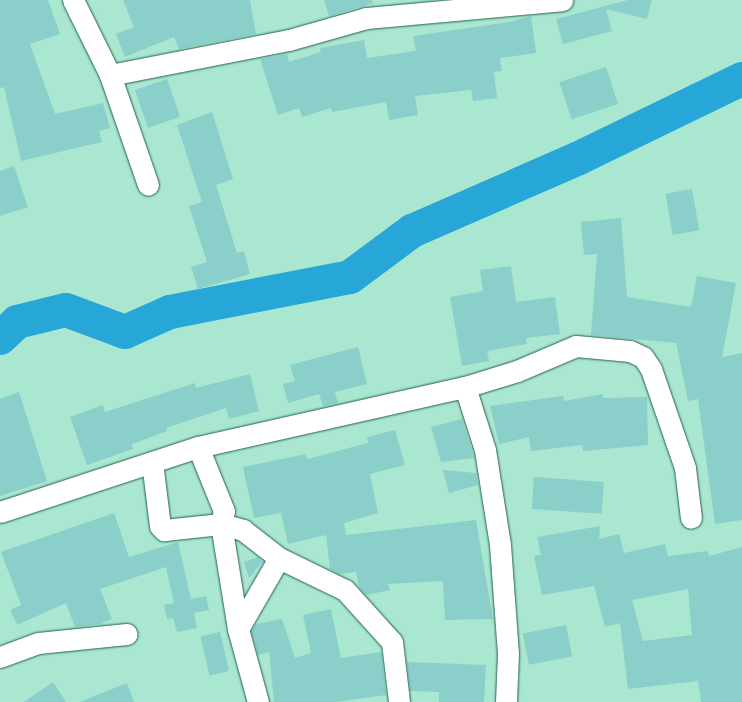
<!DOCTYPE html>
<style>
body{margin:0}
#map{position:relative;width:742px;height:702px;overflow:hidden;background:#aae7d0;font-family:Arial,sans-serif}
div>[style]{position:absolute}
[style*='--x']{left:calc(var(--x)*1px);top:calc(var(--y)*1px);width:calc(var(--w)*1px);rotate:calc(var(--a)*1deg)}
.river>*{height:34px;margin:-17px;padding:0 17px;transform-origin:17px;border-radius:17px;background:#26a7d7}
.building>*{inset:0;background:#8acfc9;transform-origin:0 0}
.roads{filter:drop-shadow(0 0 1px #24604d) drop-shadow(0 0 1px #24604d)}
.minor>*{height:21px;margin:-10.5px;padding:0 10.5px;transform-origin:10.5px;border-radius:10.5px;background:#fff}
span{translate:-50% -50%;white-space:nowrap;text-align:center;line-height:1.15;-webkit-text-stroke:4px #aae7d0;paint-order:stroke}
</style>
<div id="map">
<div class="river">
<div style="--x:0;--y:338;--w:23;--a:-43"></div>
<div style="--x:17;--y:322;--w:50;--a:-13.8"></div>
<div style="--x:66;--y:310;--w:63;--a:20.4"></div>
<div style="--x:125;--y:332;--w:49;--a:-24"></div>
<div style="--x:170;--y:312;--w:183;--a:-11"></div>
<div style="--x:350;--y:277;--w:77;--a:-36.6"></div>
<div style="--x:412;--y:231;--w:182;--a:-23.6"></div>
<div style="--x:579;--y:158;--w:181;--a:-25.9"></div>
</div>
<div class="building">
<div style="clip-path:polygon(0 0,48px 0,60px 34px,30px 44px,55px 114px,103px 103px,110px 128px,99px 131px,102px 142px,21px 161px,4px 87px,0 88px)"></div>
<div style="clip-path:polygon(123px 0,250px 0,256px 34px,179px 49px,174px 37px,125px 57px,116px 34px,134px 27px)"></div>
<div style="clip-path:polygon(324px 0,372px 0,373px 3px,329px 16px)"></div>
<div style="clip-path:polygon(628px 0,652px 0,647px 19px,606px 9px,612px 31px,563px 44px,556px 19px)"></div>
<div style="clip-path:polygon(531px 16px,536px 53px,500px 58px,502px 71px,494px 72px,497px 98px,473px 101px,471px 90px,415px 96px,418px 115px,389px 120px,386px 102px,332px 112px,331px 108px,302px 117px,299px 108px,278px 115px,260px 59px,287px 54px,289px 62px,321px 52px,320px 48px,364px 40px,367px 58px,416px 51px,413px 36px,509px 22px)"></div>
<div style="left:606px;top:67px;width:39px;height:49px;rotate:72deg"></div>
<div style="left:167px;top:79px;width:40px;height:34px;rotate:71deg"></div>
<div style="clip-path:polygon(212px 112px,233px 179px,216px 185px,237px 253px,244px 251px,250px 274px,198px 289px,191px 267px,207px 262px,189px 206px,202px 202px,177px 125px)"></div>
<div style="clip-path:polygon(14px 166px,28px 207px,0 216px,0 171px)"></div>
<div style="left:692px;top:189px;width:42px;height:27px;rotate:80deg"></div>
<div style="clip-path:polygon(621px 218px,627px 297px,691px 307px,697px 276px,736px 283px,722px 357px,742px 353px,742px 520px,715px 524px,698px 399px,688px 401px,676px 343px,591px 335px,597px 254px,584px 255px,581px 222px)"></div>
<div style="clip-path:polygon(511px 266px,516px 302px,555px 297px,560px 334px,526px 338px,527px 344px,487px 351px,489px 361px,462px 366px,450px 297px,483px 291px,480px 270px)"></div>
<div style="clip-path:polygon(358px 347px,367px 384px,335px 392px,338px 403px,323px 406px,319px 394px,288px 403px,283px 384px,295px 381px,290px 365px)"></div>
<div style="clip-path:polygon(250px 374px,259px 411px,229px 419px,226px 408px,166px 428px,167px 431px,132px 444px,133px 449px,87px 465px,70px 417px,103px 405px,105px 412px,195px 383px,196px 388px)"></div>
<div style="clip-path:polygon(19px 392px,47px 481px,0 496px,0 399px)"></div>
<div style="clip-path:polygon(603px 394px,603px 398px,647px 397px,648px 445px,583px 451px,582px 445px,531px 451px,529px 437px,499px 444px,490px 406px,563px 396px,564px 401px)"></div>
<div style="clip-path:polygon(462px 419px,474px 458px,441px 462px,431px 427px)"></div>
<div style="clip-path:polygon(395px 430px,405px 465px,370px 474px,378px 513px,344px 523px,346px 535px,476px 520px,493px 619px,445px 620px,443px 581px,388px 584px,390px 590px,366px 595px,359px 587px,356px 572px,340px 574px,330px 569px,326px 535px,288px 544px,281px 513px,254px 518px,243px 467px,306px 454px,307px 459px,368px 443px,367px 437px)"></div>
<div style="clip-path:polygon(443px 470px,476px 473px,478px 485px,449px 493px)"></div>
<div style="left:534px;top:477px;width:70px;height:32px;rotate:4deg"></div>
<div style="clip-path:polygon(114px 513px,129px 557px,178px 542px,191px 599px,206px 596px,209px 610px,194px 613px,197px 628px,177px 632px,173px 618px,167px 619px,164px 605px,174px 603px,166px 567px,100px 589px,112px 619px,100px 624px,75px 627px,66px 603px,17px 625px,10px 610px,21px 605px,1px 552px)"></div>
<div style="clip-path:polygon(evenodd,600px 526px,599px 539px,619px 534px,624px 553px,665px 544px,668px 556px,708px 551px,709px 556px,742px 547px,742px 702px,701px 702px,698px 681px,628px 689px,620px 623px,605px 627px,594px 586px,542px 595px,534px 556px,541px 555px,537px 537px,600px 526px,688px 589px,692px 635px,643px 641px,632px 600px,688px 589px)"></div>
<div style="clip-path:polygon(258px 557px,262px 562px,249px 578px,244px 562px)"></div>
<div style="clip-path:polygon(331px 609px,341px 658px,381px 652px,386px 695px,336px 702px,274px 702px,269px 652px,258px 655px,251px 631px,256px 624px,282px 619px,295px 658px,311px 653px,303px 615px)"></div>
<div style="left:566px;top:625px;width:32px;height:44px;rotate:79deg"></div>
<div style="left:220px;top:632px;width:40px;height:20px;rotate:77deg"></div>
<div style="clip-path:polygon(407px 662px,486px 665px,484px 702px,439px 702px,439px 692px,410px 691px)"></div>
<div style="clip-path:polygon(53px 682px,66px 702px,24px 702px)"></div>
<div style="clip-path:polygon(127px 683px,134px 702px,82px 702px,82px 701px)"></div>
</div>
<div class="roads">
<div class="minor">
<div style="--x:73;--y:0;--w:84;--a:63.7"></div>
<div style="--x:110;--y:75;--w:116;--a:70.9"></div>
<div style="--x:110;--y:75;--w:182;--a:-11.1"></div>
<div style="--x:289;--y:40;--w:80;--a:-15.9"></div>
<div style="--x:366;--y:18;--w:197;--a:-5.2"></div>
<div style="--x:465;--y:387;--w:66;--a:72.4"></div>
<div style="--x:485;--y:450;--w:96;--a:81"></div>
<div style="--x:500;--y:545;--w:109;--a:85.8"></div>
<div style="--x:508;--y:654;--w:48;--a:92.4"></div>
<div style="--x:198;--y:447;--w:69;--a:67.9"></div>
<div style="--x:224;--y:511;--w:13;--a:103"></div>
<div style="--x:221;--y:524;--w:106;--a:80.8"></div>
<div style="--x:238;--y:629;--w:76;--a:74.7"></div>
<div style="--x:152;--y:462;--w:64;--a:82.9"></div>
<div style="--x:160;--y:526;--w:6;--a:45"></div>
<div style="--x:164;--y:530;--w:57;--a:-6"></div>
<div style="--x:221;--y:524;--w:23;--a:15"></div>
<div style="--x:243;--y:530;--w:46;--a:37.9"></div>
<div style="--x:279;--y:558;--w:73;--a:25.9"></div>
<div style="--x:345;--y:590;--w:70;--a:47.9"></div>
<div style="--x:392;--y:642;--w:60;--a:83.3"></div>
<div style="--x:0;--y:512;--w:208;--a:-18.2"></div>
<div style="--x:198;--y:447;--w:274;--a:-12.7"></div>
<div style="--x:465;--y:387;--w:54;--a:-17.1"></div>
<div style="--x:517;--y:371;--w:64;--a:-23"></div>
<div style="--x:576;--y:346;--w:54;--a:5.3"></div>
<div style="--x:630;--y:351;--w:14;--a:25"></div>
<div style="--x:643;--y:357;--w:14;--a:56"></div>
<div style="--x:651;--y:369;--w:105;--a:71"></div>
<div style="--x:685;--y:468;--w:50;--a:83.2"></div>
<div style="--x:238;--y:629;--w:82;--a:-60"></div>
<div style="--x:0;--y:657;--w:40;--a:-20.2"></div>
<div style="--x:38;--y:643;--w:89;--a:-5.8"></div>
</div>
</div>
</div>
